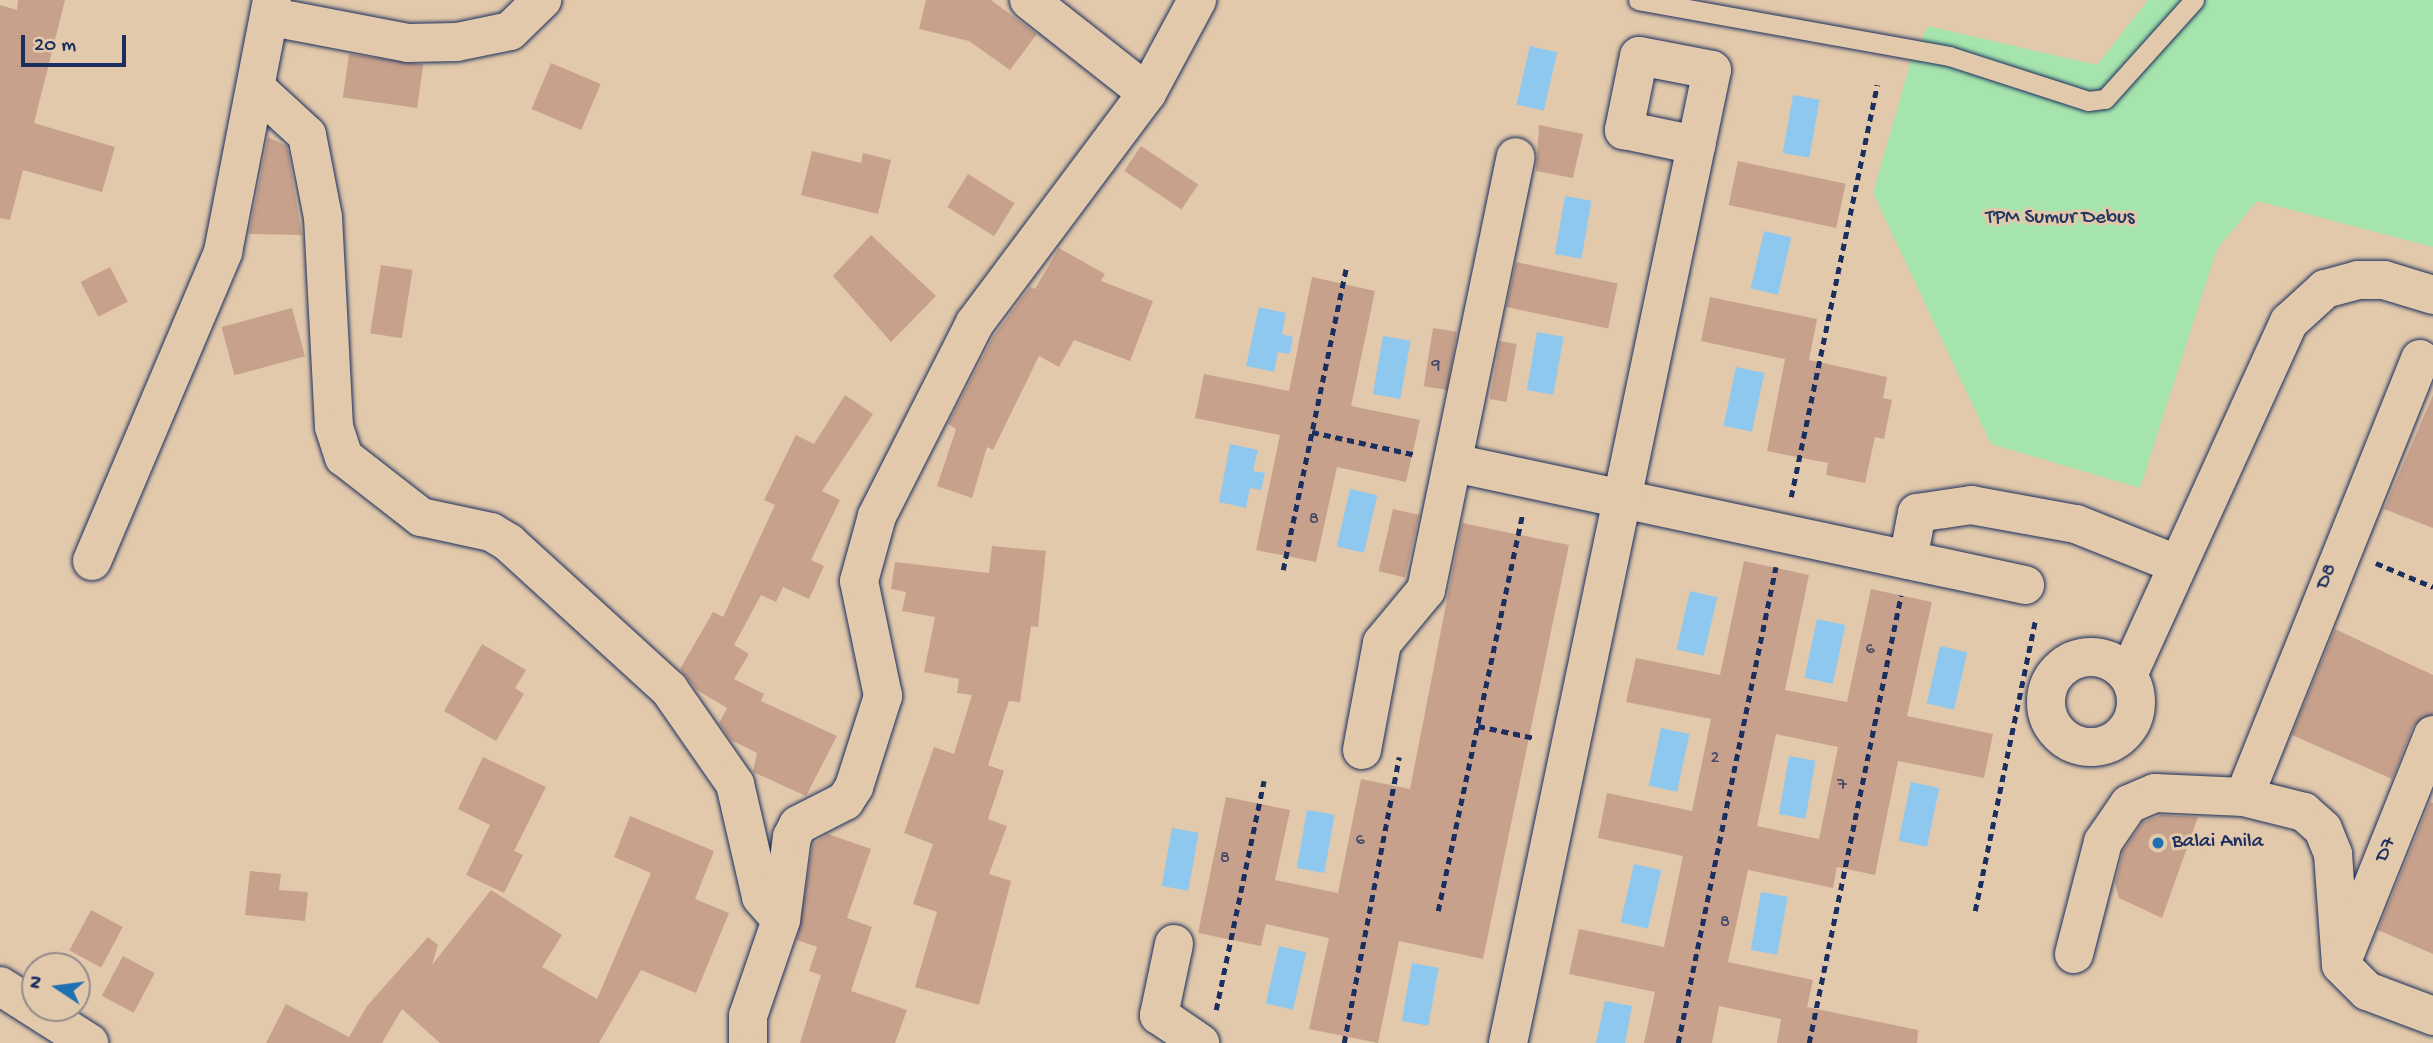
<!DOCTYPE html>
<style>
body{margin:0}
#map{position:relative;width:2433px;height:1043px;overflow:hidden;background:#e3c9ab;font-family:"Gochi Hand",sans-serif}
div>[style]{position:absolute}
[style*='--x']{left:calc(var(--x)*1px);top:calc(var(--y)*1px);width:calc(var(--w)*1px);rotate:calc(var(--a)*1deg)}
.green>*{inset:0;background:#a5e4ac}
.water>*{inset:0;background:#8fc8ee;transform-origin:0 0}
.building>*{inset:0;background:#c7a18c;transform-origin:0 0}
.path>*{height:4.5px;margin-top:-2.25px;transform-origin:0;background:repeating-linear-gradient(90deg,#1b2f5e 0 7px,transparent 0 12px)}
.roads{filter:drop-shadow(0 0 2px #1b2f5e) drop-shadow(0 0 2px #1b2f5e)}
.lane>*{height:19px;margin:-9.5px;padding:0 9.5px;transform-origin:9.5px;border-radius:9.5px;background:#e3c9ab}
.street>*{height:38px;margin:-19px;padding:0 19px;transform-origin:19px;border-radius:19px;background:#e3c9ab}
.street>.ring{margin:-19px;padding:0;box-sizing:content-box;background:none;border:38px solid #e3c9ab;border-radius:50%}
.dots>*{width:19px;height:19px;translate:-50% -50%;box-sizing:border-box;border:4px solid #e3c9ab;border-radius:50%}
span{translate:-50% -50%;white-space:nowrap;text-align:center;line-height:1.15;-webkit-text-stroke:6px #e3c9ab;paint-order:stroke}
.number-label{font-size:18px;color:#464c6a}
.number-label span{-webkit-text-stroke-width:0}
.park-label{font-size:21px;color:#223862}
.street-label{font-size:21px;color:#1b2f5e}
.poi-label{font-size:21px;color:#1b2f5e}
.left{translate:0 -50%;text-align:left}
.north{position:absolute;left:21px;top:952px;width:70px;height:70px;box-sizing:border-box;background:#e3c9ab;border:2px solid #938b8c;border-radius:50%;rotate:283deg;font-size:19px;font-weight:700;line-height:28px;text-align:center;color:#1b2f5e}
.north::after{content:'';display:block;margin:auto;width:24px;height:32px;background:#1f6fb2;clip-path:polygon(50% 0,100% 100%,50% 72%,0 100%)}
.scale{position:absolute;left:21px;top:35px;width:105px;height:32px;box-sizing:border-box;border:4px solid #1b2f5e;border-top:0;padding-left:9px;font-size:21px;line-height:24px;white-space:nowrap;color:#1b2f5e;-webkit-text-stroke:5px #e3c9ab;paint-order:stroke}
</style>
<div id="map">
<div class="green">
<div style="clip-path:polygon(2148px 0,2433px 0,2433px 247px,2257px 201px,2217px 249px,2140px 488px,1991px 444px,1873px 193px,1911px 61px,1928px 26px,2097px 65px)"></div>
</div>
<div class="water">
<div style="left:1530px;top:46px;width:28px;height:60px;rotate:13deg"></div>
<div style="left:1793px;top:95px;width:27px;height:59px;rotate:10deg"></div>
<div style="left:1565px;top:196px;width:27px;height:59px;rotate:10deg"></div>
<div style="left:1764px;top:231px;width:28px;height:59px;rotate:13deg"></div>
<div style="clip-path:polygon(1259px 307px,1286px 313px,1282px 334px,1293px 337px,1290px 354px,1278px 352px,1274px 372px,1246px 366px)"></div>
<div style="left:1537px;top:332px;width:27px;height:59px;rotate:10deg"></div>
<div style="left:1383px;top:336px;width:28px;height:59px;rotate:10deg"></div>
<div style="left:1736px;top:367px;width:29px;height:60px;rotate:12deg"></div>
<div style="clip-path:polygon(1230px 444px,1258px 450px,1253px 471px,1265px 473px,1261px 490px,1250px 488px,1246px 508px,1219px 502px)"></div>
<div style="left:1350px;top:489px;width:28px;height:59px;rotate:13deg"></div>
<div style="left:1690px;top:591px;width:28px;height:60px;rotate:13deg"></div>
<div style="left:1817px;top:619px;width:29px;height:60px;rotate:12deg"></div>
<div style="left:1940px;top:646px;width:28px;height:59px;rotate:13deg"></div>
<div style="left:1661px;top:728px;width:29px;height:59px;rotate:12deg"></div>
<div style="left:1789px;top:756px;width:27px;height:59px;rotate:10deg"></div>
<div style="left:1911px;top:782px;width:29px;height:60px;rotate:12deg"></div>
<div style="left:1307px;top:810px;width:28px;height:59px;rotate:10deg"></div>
<div style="left:1172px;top:828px;width:27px;height:59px;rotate:10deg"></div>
<div style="left:1634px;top:864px;width:28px;height:60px;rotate:13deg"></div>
<div style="left:1761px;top:892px;width:27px;height:59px;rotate:10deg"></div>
<div style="left:1279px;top:946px;width:28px;height:59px;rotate:13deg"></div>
<div style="left:1412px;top:963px;width:27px;height:59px;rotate:10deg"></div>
<div style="clip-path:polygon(1605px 1001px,1632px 1006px,1625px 1043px,1596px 1043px)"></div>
</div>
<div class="building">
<div style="clip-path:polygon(18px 0,65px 0,34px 123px,115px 147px,102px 192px,23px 170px,10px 220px,0 218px,0 5px,17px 10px)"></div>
<div style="clip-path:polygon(926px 0,991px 0,1037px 34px,1010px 70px,969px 41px,919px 29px)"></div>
<div style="left:349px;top:54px;width:75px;height:44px;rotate:8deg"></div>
<div style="left:551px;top:63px;width:54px;height:50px;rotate:23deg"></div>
<div style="clip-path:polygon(1539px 125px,1583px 134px,1573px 178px,1536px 171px)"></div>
<div style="clip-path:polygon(268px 137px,287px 146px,302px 235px,249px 234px)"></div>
<div style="left:1141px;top:146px;width:69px;height:30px;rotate:34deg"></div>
<div style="clip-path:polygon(812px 151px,861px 163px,863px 153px,891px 160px,878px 214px,801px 195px)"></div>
<div style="left:1738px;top:161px;width:110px;height:45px;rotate:12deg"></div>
<div style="left:968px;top:174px;width:55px;height:39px;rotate:32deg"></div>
<div style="clip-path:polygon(871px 235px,936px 296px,891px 342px,833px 276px)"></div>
<div style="clip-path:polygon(1059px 248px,1105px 274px,1101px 281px,1153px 301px,1130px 361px,1074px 340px,1059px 367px,1039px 356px,993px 450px,987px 447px,972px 498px,937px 486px,956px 429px,948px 424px,993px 337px,1030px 287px,1035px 289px)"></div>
<div style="left:1516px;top:262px;width:104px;height:46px;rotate:12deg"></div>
<div style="left:381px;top:265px;width:32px;height:69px;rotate:9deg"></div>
<div style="left:110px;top:267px;width:39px;height:33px;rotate:63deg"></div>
<div style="clip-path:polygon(1312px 277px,1375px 291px,1351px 406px,1420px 420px,1406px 482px,1337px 467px,1316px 562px,1256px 550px,1280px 435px,1195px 418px,1204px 374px,1289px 391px)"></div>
<div style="clip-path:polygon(1710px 297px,1817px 319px,1809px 360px,1887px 377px,1883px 398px,1892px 400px,1884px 439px,1875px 437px,1865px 483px,1826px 475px,1828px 463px,1767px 451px,1785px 359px,1701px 341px)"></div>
<div style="left:292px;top:308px;width:50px;height:73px;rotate:75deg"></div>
<div style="left:1433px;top:328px;width:24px;height:59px;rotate:9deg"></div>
<div style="left:1500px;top:341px;width:17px;height:59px;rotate:10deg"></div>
<div style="clip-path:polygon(845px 395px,873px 414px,822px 491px,840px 500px,811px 560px,824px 566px,809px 599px,783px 587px,776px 602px,761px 595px,734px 645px,749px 654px,734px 679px,764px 694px,761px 701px,837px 736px,806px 796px,753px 772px,757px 753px,731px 740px,719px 723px,727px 708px,697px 690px,680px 669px,713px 612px,723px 617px,775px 505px,764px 500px,796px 435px,814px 444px)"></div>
<div style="clip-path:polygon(2433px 395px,2433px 528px,2384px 509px)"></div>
<div style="left:1393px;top:509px;width:27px;height:64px;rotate:13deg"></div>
<div style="clip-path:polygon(1462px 523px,1569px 545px,1483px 959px,1399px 941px,1378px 1043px,1309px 1029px,1329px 938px,1266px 924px,1261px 946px,1198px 933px,1226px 797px,1290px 810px,1275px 880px,1338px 893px,1361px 779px,1410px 789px)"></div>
<div style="clip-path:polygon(992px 546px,1046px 551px,1038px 627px,1031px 626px,1020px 702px,1009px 701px,988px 765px,1004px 771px,988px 819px,1007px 826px,989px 874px,1011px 881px,979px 1005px,915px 987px,937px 912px,913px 904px,933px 844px,904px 833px,934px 747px,954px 754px,972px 695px,957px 693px,959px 679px,924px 672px,935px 617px,902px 611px,906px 592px,891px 589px,895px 562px,989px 573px)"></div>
<div style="clip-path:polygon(evenodd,1744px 561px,1809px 575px,1785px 690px,1847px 702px,1871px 589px,1932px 602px,1907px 716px,1993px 734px,1984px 778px,1898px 761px,1875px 875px,1837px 867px,1833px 888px,1748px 870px,1728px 962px,1813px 980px,1807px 1007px,1918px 1030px,1917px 1043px,1777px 1043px,1781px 1019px,1719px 1006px,1712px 1043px,1644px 1043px,1655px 992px,1569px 974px,1579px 929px,1664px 947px,1683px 856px,1598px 838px,1607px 793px,1692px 811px,1711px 719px,1626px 702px,1636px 658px,1720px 675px,1744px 561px,1776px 734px,1838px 747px,1819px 839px,1757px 826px,1776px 734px)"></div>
<div style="clip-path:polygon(2335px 629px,2433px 675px,2433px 714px,2413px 726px,2392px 779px,2292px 735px)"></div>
<div style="clip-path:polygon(482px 644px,526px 670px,515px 688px,524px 694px,496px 741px,444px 711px)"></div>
<div style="clip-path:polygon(483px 757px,546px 787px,514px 851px,523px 855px,504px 893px,466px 875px,490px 825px,458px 809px)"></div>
<div style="clip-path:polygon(2430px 802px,2433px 803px,2433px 954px,2378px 930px)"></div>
<div style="clip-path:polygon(2161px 815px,2198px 817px,2162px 918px,2119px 898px,2115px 883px,2123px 851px,2143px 822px)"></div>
<div style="clip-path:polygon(630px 816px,714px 851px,695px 899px,729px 913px,696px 993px,641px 970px,599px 1043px,440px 1043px,402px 1009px,382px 1043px,266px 1043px,286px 1004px,349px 1037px,367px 1006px,428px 937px,438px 945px,432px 965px,491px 890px,562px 935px,542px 967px,597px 999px,651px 873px,614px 857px)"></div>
<div style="clip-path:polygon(828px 834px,871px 849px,847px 918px,872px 927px,851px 991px,907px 1010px,895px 1043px,800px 1043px,821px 975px,809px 971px,817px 947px,797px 940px,813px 844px)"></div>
<div style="clip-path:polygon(250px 871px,281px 874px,279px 890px,308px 892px,305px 921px,245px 915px)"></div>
<div style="left:91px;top:910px;width:36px;height:46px;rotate:28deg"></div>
<div style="left:123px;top:956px;width:36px;height:45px;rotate:28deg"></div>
</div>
<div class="path">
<div style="--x:1312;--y:432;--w:107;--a:12.4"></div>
<div style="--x:1791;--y:497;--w:421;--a:-78.2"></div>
<div style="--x:2376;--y:563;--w:62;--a:22.8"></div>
<div style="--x:1283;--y:570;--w:308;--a:-78.2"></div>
<div style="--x:1478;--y:726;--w:58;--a:11.9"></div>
<div style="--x:1438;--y:911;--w:405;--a:-78"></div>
<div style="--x:1975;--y:911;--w:296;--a:-78.3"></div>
<div style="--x:1216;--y:1010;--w:234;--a:-78.2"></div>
<div style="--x:1344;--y:1043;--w:291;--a:-79.1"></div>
<div style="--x:1678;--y:1043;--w:486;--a:-78.4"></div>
<div style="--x:1809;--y:1043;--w:457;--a:-78.4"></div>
</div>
<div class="roads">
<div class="lane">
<div style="--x:1638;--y:0;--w:316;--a:10.2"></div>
<div style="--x:1949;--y:56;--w:146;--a:17.9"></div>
<div style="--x:2088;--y:101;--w:17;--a:-7"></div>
<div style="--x:2105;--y:99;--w:133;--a:-48"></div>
</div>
<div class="street">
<div style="--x:1029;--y:0;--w:150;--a:38.2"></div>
<div style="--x:272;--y:17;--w:138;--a:10.8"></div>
<div style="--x:408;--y:43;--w:49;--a:-1.2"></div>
<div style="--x:457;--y:42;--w:54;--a:-11.7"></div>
<div style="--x:510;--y:31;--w:45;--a:-44.1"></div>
<div style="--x:257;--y:89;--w:68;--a:42.6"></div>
<div style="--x:307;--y:135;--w:84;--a:79"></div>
<div style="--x:323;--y:217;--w:210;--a:87"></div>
<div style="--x:334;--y:427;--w:32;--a:72"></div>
<div style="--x:344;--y:457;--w:98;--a:37.9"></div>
<div style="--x:421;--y:517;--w:72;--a:12.1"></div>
<div style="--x:491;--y:532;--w:21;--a:31"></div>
<div style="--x:509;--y:543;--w:217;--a:42.4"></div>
<div style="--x:669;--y:689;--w:116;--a:55.2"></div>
<div style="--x:735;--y:784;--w:116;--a:77"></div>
<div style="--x:761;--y:897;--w:30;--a:49"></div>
<div style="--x:1454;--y:463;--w:584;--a:12.06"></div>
<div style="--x:1908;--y:560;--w:48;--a:-79.2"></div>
<div style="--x:1917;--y:513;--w:55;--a:-8.4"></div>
<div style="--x:1971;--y:505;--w:107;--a:10.3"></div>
<div style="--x:2076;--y:524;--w:105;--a:21.7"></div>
<div style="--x:92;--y:561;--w:336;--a:-67"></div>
<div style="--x:223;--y:252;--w:257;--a:-79"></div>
<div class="ring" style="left:2046px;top:657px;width:52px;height:52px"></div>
<div style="--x:2128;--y:675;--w:388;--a:-65.5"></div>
<div style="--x:2289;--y:322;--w:49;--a:-42.5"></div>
<div style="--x:2325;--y:289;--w:34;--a:-15"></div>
<div style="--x:2358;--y:280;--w:26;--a:0"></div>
<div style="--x:2384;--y:280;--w:51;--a:17"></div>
<div style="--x:1362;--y:750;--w:109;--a:-79.4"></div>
<div style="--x:1382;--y:643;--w:69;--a:-50.3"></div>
<div style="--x:1426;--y:590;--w:442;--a:-78.3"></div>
<div style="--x:2244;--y:797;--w:472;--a:-68.1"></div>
<div style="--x:1174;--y:944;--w:73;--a:101.9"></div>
<div style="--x:1159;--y:1015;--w:50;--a:34.3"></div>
<div style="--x:2074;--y:954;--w:116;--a:-75.5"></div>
<div style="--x:2103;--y:842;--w:46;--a:-55.6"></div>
<div style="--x:2129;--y:804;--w:28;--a:-23"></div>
<div style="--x:2155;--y:793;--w:89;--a:2.6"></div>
<div style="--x:2244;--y:797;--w:62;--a:14"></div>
<div style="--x:2304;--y:812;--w:25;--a:42"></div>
<div style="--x:2323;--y:829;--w:27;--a:68"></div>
<div style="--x:2333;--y:854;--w:111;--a:85.9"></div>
<div style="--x:2341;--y:965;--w:37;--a:45"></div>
<div style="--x:2367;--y:991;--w:71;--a:20.7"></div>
<div style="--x:2345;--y:954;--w:236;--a:-68.1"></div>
<div style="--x:0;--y:986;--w:106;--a:32.6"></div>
<div style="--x:748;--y:1043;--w:27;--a:-90"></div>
<div style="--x:748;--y:1016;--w:102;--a:-71"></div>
<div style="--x:781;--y:920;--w:84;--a:-82.5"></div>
<div style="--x:792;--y:837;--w:13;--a:-63"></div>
<div style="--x:798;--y:825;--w:53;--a:-27.1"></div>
<div style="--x:845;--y:801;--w:17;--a:-57"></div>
<div style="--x:854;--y:787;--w:96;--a:-72.3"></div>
<div style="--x:883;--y:696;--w:117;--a:-101.8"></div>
<div style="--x:859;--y:581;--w:67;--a:-74.5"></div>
<div style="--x:877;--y:516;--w:216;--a:-63.1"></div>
<div style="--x:975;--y:323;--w:287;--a:-53.2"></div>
<div style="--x:1147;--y:93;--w:106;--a:-61.7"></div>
<div style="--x:1508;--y:1043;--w:994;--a:-78.16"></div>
<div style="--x:1712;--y:70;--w:74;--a:-169.1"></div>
<div style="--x:1639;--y:56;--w:76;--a:101.5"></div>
<div style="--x:1624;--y:130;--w:74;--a:11.8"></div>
</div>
</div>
<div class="dots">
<div style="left:2158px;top:843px;background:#1f6fb2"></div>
</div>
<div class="number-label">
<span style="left:1436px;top:366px">9</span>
<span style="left:1314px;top:520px">8</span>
<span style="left:1870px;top:650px">6</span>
<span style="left:1715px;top:759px">2</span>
<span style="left:1842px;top:786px">7</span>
<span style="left:1360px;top:841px">6</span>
<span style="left:1225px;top:859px">8</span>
<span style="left:1725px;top:923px">8</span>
</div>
<div class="park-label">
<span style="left:2060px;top:219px">TPM Sumur Debus</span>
</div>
<div class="street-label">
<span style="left:2328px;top:577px;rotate:-68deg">D8</span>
<span style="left:2387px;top:850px;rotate:-68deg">D7</span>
</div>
<div class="poi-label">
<span class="left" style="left:2172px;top:843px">Balai Anila</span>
</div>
<div class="north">N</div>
<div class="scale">20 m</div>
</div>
